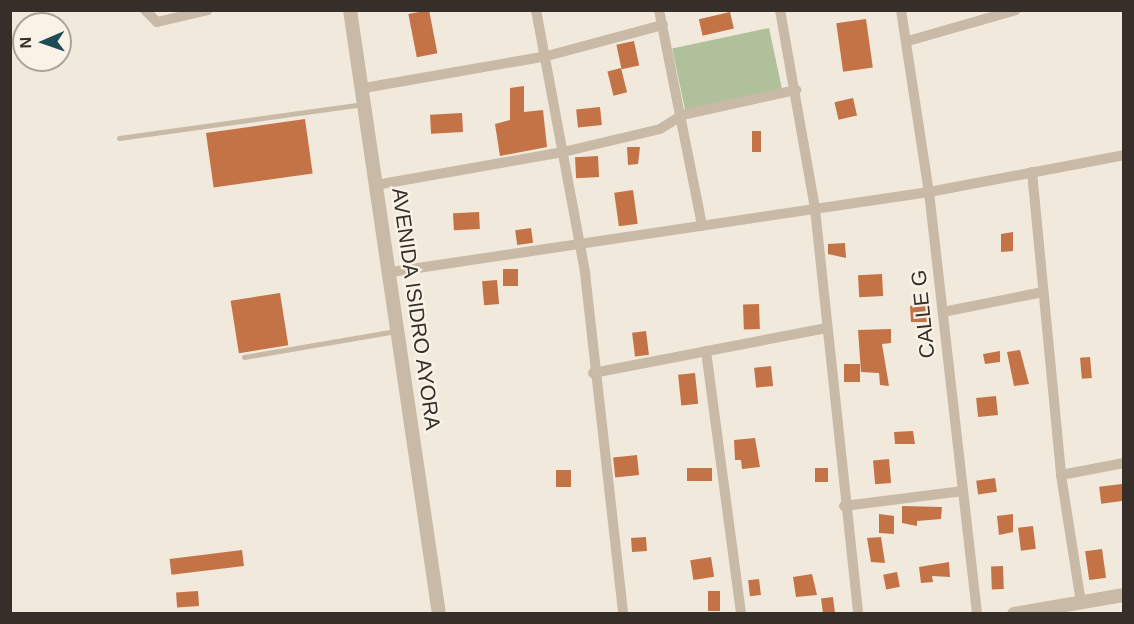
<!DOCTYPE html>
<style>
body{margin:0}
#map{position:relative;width:1134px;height:624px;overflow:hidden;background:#f1e9db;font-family:Arial,sans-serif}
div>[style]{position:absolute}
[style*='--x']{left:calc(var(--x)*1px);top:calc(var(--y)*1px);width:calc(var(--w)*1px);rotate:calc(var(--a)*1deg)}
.green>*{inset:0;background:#afc09b;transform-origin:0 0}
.building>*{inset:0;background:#c47347;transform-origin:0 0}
.service>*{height:5px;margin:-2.5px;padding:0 2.5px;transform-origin:2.5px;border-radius:2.5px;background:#c9baa7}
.minor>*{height:10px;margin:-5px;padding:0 5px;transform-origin:5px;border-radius:5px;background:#c9baa7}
.tertiary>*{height:14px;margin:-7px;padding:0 7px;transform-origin:7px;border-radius:7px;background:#c9baa7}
span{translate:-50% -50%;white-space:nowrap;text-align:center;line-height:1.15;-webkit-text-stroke:4.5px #f9f3e7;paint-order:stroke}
.street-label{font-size:21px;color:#362e28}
.frame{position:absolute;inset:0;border:12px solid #362e28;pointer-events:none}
.north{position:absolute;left:12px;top:12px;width:60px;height:60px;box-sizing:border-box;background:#f9f3e7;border:2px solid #aba49b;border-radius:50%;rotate:268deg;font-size:16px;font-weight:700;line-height:24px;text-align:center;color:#362e28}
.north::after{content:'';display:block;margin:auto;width:21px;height:27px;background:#1e4c56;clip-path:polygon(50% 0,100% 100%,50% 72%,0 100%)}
</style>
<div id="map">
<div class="green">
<div style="left:769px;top:28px;width:66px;height:99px;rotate:78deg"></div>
</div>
<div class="building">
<div style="left:429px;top:10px;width:44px;height:21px;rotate:79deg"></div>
<div style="left:730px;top:12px;width:17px;height:32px;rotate:77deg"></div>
<div style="left:866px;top:19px;width:49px;height:30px;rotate:82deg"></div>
<div style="left:634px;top:41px;width:25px;height:18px;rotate:78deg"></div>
<div style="left:621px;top:68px;width:25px;height:14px;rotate:76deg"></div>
<div style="clip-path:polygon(524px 86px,524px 112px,543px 110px,547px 147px,500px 156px,495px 124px,510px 120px,510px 88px)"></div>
<div style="left:853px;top:98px;width:18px;height:19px;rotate:77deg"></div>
<div style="left:600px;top:107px;width:18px;height:24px;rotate:84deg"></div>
<div style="left:462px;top:113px;width:19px;height:32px;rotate:87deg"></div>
<div style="left:305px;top:119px;width:55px;height:100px;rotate:82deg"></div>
<div style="left:752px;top:131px;width:9px;height:21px"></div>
<div style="clip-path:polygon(627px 147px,640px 147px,638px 164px,628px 165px)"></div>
<div style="left:598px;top:156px;width:21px;height:23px;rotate:87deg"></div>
<div style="left:633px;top:190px;width:34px;height:19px;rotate:82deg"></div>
<div style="left:479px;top:212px;width:17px;height:26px;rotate:87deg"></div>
<div style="left:531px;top:228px;width:15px;height:16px;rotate:82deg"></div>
<div style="clip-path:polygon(1013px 232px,1013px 251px,1001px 252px,1001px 234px)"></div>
<div style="clip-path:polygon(845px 243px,846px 258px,828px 254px,828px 244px)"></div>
<div style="left:503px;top:269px;width:15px;height:17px"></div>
<div style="left:882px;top:274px;width:22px;height:24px;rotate:87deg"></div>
<div style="left:497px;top:280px;width:24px;height:15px;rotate:85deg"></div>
<div style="left:280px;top:293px;width:53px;height:50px;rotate:81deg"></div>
<div style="clip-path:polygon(927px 303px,929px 322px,911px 322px,910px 306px)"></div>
<div style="left:759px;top:304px;width:25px;height:16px;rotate:88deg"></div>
<div style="clip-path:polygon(891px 329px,891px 343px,882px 344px,889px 386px,880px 385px,879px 373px,861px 372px,858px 330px)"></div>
<div style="left:646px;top:331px;width:24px;height:14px;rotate:83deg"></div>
<div style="clip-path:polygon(1020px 350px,1029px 384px,1014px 386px,1007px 352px)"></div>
<div style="clip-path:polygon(1000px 351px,1000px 362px,985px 364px,983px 354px)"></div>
<div style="left:1090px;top:357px;width:21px;height:10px;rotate:85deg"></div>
<div style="left:844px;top:364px;width:16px;height:18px"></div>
<div style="left:771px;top:366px;width:20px;height:17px;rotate:84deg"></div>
<div style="left:695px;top:373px;width:31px;height:17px;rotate:84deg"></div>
<div style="left:996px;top:396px;width:19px;height:20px;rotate:84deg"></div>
<div style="clip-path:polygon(913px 431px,915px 444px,895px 444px,894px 432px)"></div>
<div style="clip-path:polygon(755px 438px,760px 467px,742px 469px,741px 460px,735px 460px,734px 440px)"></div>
<div style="left:637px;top:455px;width:20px;height:24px;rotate:84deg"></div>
<div style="left:889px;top:459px;width:24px;height:16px;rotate:85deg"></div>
<div style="left:687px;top:468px;width:25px;height:13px"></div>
<div style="left:815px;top:468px;width:13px;height:14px"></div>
<div style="left:556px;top:470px;width:15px;height:17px"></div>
<div style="left:995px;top:478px;width:14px;height:19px;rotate:82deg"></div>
<div style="left:1122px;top:484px;width:17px;height:23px;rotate:83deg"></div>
<div style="clip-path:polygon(902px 506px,942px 507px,941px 519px,917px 521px,917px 526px,902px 523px)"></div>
<div style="clip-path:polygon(879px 514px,894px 516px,894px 534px,879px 533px)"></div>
<div style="clip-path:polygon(1013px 514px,1013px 532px,999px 535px,997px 516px)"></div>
<div style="left:1033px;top:526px;width:23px;height:15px;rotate:83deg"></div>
<div style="left:646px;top:537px;width:14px;height:15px;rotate:86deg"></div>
<div style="clip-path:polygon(881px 537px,885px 563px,871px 562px,867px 538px)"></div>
<div style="left:1102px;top:549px;width:29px;height:17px;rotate:82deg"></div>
<div style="left:242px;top:550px;width:16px;height:73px;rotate:83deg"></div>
<div style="left:711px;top:557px;width:20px;height:21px;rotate:81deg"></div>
<div style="clip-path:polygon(949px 562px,950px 577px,932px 576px,933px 582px,921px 583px,919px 567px)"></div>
<div style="left:1003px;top:566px;width:23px;height:12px;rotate:88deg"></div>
<div style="left:897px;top:572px;width:15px;height:14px;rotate:79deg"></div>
<div style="clip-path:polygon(812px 574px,817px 595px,796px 597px,793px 577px)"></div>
<div style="left:759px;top:579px;width:16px;height:11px;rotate:83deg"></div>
<div style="left:198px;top:591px;width:15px;height:22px;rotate:86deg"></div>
<div style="left:708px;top:591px;width:12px;height:20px"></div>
<div style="left:833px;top:597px;width:17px;height:12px;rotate:83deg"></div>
</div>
<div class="service">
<div style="--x:119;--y:138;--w:247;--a:-7.9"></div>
<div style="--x:244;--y:357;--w:154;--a:-9.7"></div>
</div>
<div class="minor">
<div style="--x:145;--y:10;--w:17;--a:45"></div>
<div style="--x:157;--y:22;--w:52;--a:-13.2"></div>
<div style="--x:536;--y:10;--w:268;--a:79.4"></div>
<div style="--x:585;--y:273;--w:343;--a:83.6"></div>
<div style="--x:659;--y:10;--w:220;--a:78.7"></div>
<div style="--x:780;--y:10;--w:202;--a:80"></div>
<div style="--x:815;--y:209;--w:407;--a:83.9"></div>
<div style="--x:901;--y:10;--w:184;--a:81.3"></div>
<div style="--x:929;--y:192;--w:425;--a:83.5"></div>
<div style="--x:908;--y:41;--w:112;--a:-16"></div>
<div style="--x:364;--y:88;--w:186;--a:-9.9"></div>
<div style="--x:547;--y:56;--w:120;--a:-15"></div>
<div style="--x:1032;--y:172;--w:304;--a:84.5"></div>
<div style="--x:1061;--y:475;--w:129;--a:81.1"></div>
<div style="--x:376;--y:185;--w:190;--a:-10"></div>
<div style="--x:563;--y:152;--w:100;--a:-13.3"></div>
<div style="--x:660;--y:129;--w:26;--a:-32"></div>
<div style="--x:682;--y:115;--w:117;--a:-12.4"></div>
<div style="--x:391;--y:272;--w:544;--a:-8.46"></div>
<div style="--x:929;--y:192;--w:198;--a:-10.7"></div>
<div style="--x:943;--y:312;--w:102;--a:-11.3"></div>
<div style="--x:706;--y:351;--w:265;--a:82.4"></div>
<div style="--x:593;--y:373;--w:238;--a:-10.9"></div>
<div style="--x:1061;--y:475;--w:64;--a:-10.8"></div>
<div style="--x:844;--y:506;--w:120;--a:-7.2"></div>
</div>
<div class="tertiary">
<div style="--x:350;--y:10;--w:611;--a:81.62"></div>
<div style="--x:1014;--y:614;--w:112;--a:-9.8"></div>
</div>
<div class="street-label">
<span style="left:416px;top:309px;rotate:82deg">AVENIDA ISIDRO AYORA</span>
<span style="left:923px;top:314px;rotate:-96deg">CALLE G</span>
</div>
<div class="frame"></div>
<div class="north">N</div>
</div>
